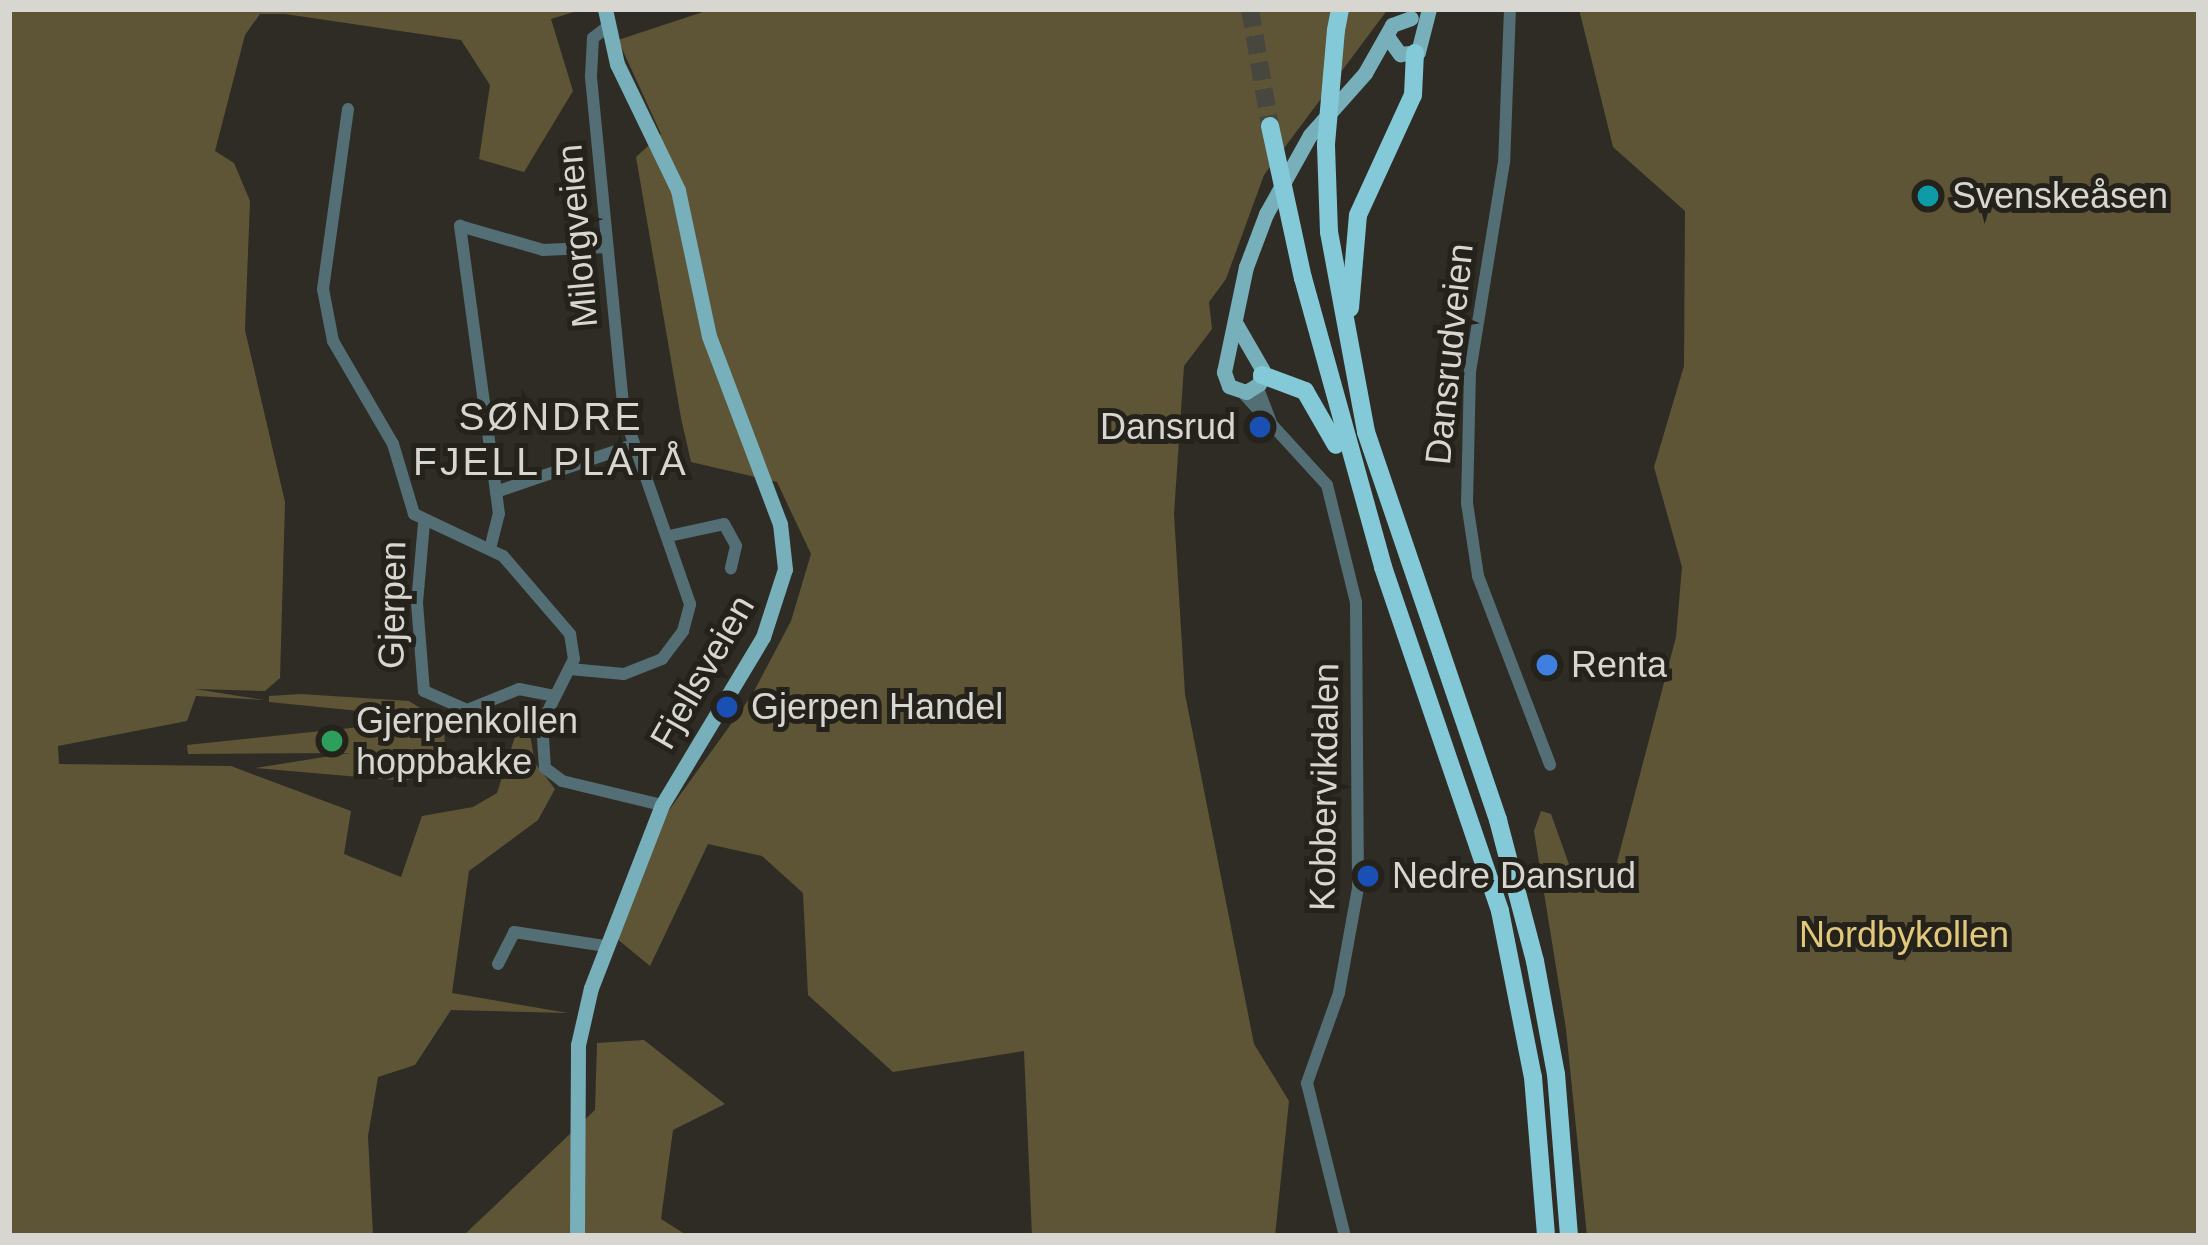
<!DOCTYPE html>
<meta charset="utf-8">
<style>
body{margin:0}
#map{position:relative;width:2208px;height:1245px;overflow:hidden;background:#2e2c25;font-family:Arial,sans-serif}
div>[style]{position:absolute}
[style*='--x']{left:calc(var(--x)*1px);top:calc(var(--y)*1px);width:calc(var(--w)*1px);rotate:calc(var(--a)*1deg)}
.green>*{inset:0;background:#5e5536}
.highway-tunnel>*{height:18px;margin-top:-9px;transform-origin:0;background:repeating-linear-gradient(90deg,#47463f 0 18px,transparent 0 27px)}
.minor>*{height:12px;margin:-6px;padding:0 6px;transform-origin:6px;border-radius:6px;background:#536e74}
.major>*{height:15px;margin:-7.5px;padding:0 7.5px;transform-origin:7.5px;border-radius:7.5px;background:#77afbb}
.highway>*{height:18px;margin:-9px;padding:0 9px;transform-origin:9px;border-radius:9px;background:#84c9d7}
.highway-bridge>*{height:18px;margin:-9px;padding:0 9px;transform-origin:9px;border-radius:9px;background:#84c9d7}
.dots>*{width:33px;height:33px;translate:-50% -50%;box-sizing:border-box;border:6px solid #25221b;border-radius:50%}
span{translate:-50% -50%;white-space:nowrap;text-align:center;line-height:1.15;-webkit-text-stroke:10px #25221b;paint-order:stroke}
.poi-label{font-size:36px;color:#d7d6d1}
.left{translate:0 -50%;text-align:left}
.right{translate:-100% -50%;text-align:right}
.street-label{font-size:36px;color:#d7d6d1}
.park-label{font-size:36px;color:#e1c87a}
.neighbourhood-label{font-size:39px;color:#d7d6d1;letter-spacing:3px}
.frame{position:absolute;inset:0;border:12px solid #d7d6d1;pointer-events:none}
</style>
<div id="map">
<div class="green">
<div style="clip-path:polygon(9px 9px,583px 9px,551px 19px,573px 91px,524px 172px,479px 159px,490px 85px,461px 40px,285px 14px,260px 14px,245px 35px,215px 151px,234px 163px,250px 201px,245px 330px,285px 502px,280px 678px,265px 691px,195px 689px,264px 700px,196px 696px,187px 721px,58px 746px,59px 764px,231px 766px,351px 811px,344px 854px,401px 877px,422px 816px,473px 807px,497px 793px,519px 724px,530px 735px,535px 763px,555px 789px,538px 820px,469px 871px,452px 993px,568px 1013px,451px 1010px,415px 1065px,378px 1077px,368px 1136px,373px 1236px,9px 1236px)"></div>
<div style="clip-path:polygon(712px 9px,1388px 9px,1264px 175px,1226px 279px,1209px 302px,1212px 329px,1184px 366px,1174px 514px,1185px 694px,1254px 1044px,1289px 1101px,1275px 1236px,1032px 1236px,1024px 1051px,893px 1072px,808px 995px,803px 893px,762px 856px,708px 844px,650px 966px,616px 938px,667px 813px,752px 695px,791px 621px,811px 554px,777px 482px,691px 462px,681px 418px,636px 157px,661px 134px,618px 40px)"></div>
<div style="clip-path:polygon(1579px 9px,2199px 9px,2199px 1236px,1587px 1236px,1566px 1029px,1534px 831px,1541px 811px,1551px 814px,1576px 884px,1612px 881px,1676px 637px,1682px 567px,1654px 467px,1684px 366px,1685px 211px,1613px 147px)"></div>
<div style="clip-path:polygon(301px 694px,409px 701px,444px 723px,445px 749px,433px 767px,406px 781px,255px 768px,350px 753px,188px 754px,187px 745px,360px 727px,359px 711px,269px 702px,269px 696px)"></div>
<div style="clip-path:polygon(644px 1040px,725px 1104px,673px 1130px,661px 1219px,688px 1236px,463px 1236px,595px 1110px,597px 1043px)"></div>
</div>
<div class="highway-tunnel">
<div style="--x:1250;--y:9;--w:119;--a:80.3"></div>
</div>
<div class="minor">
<div style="--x:1510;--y:9;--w:153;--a:92.2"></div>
<div style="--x:1504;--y:162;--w:212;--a:99.2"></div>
<div style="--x:1470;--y:371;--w:132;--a:91.3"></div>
<div style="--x:1467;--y:503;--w:74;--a:81.4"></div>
<div style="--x:1478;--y:576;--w:202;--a:69.1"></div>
<div style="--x:348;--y:109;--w:182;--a:97.9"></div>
<div style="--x:323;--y:289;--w:53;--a:79.1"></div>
<div style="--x:333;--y:341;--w:119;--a:59.8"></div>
<div style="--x:393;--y:444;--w:73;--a:73.3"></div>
<div style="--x:414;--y:514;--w:98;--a:25.3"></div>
<div style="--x:503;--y:556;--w:103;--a:49.3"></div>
<div style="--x:570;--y:634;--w:25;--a:81"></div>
<div style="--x:574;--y:659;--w:72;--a:116.6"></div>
<div style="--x:542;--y:723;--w:45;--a:86.2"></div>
<div style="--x:545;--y:768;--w:21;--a:37"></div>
<div style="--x:562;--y:781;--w:103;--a:13.5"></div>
<div style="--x:1257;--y:386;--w:40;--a:69"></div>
<div style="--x:1242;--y:392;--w:126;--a:47.6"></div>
<div style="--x:1327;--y:485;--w:121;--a:76.1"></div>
<div style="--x:1356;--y:602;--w:286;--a:89.6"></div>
<div style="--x:1358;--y:888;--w:107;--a:100.3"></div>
<div style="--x:1339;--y:993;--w:96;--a:109.6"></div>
<div style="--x:1307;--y:1083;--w:158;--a:76.1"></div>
<div style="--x:496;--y:492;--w:145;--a:-18.9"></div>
<div style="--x:424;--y:523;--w:80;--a:95"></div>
<div style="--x:417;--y:603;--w:88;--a:85.5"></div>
<div style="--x:424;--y:691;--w:47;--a:23.8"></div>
<div style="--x:467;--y:710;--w:56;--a:-22"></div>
<div style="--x:519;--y:689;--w:36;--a:11"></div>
<div style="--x:669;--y:536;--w:56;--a:-12.3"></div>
<div style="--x:724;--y:524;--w:25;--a:61"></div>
<div style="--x:736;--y:546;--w:23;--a:103"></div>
<div style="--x:490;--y:549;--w:36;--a:-76"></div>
<div style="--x:499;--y:514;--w:291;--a:-97.7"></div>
<div style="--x:460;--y:226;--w:86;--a:16.1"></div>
<div style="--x:543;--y:250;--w:64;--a:-2.7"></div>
<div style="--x:570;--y:669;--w:54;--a:5.3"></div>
<div style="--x:624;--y:674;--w:41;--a:-21.5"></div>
<div style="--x:662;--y:659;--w:35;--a:-53"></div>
<div style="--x:683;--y:631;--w:28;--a:-75"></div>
<div style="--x:690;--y:604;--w:201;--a:-109.2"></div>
<div style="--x:624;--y:414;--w:340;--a:-95.6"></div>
<div style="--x:591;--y:76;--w:38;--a:-87"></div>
<div style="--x:593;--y:38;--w:16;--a:-38"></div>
<div style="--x:498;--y:964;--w:36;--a:-63"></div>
<div style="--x:514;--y:932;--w:93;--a:8.7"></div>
</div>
<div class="major">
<div style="--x:1389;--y:39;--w:19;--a:54"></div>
<div style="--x:1400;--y:54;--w:18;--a:-6"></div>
<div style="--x:1418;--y:52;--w:44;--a:-75.7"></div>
<div style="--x:1236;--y:324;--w:52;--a:60"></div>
<div style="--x:1262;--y:369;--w:15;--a:101"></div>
<div style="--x:1259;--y:384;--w:15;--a:148"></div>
<div style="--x:1246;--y:392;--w:18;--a:-161"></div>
<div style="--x:1229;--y:386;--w:15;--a:-110"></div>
<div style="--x:1224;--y:372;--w:107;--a:-78.2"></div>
<div style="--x:1246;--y:267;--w:57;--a:-69.3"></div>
<div style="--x:1266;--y:214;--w:90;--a:-60.9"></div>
<div style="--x:1310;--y:135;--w:83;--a:-48.4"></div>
<div style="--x:1365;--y:73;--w:55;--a:-60.6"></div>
<div style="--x:1392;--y:25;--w:20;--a:-20"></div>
<div style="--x:577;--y:1236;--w:191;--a:-89.7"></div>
<div style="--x:578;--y:1045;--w:58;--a:-77.2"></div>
<div style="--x:591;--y:988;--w:196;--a:-68.8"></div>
<div style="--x:662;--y:805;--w:196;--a:-59"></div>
<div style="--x:763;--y:637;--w:71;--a:-72.1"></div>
<div style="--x:785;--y:569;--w:45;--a:-96.3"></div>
<div style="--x:780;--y:524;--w:201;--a:-110.7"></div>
<div style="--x:709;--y:336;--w:149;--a:-102"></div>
<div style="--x:678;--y:190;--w:140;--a:-115.8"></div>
<div style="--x:617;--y:64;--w:56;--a:-102.3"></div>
</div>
<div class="highway">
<div style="--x:1336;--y:30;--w:21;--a:-79"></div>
<div style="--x:1329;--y:232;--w:203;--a:79.5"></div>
<div style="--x:1366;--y:432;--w:410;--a:71.2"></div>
<div style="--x:1498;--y:820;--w:146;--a:75.3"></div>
<div style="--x:1535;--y:961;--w:115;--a:79.5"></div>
<div style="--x:1556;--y:1074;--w:163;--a:85.4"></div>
<div style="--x:1303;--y:278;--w:300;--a:74.5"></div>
<div style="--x:1383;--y:567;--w:363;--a:71.2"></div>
<div style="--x:1500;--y:911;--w:169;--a:78.8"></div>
<div style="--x:1533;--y:1077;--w:160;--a:85.3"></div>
<div style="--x:1350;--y:308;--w:93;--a:-85.1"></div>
<div style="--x:1358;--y:215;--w:132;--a:-65.4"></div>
<div style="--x:1413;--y:95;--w:42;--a:-87.3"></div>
<div style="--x:1262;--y:375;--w:46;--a:20.4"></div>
<div style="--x:1305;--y:391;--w:62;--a:60.1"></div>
</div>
<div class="highway-bridge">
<div style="--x:1270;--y:126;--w:156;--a:77.8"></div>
<div style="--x:1329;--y:232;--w:88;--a:-92"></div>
<div style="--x:1326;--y:144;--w:114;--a:-85"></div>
</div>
<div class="dots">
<div style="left:1928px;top:196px;background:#0f9aa8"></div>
<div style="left:1260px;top:427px;background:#1a4fb4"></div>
<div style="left:1547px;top:665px;background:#3f7fe0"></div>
<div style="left:727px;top:707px;background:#1a4fb4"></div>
<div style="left:332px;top:741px;background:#2e9e5b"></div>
<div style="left:1368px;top:876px;background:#1a4fb4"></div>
</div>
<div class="poi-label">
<span class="left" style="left:1952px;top:196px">Svenskeåsen</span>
<span class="right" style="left:1236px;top:427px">Dansrud</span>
<span class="left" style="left:1571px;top:665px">Renta</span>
<span class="left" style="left:751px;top:707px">Gjerpen Handel</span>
<span class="left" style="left:356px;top:741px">Gjerpenkollen<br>hoppbakke</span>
<span class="left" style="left:1392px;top:876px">Nedre Dansrud</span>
</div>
<div class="street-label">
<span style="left:577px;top:236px;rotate:-95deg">Milorgveien</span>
<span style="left:1449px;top:354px;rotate:-84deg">Dansrudveien</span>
<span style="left:392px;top:605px;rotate:-89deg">Gjerpen</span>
<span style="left:702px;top:672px;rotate:-60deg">Fjellsveien</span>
<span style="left:1324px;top:787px;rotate:-89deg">Kobbervikdalen</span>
</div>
<div class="park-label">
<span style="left:1904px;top:935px">Nordbykollen</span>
</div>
<div class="neighbourhood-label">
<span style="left:551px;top:440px">SØNDRE<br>FJELL PLATÅ</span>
</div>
<div class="frame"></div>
</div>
